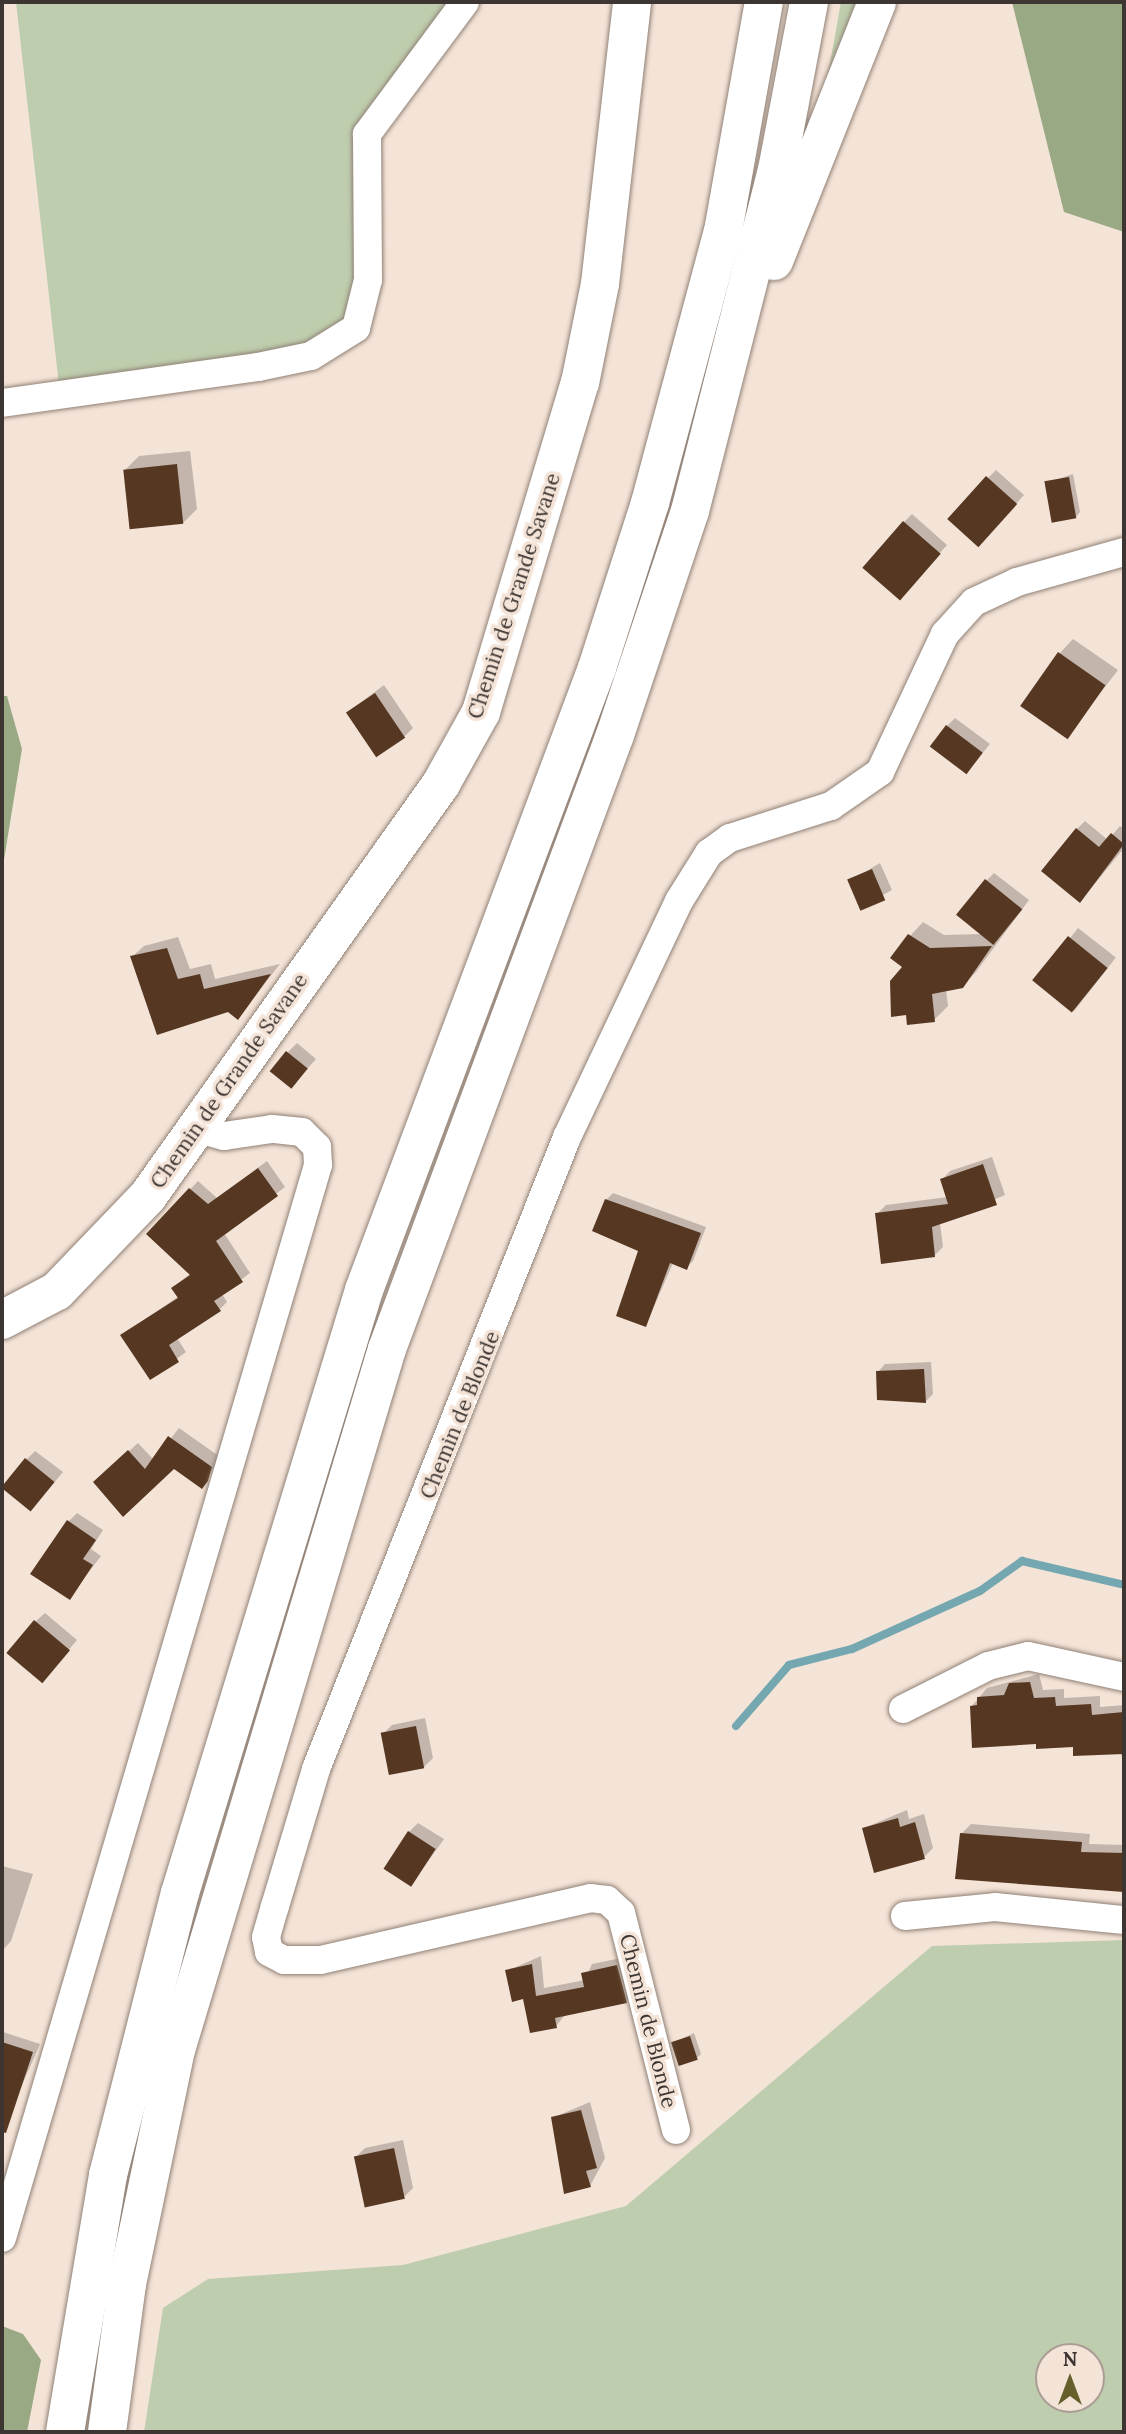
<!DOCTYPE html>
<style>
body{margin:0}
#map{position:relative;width:1126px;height:2434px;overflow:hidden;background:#f4e3d7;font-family:Lora,serif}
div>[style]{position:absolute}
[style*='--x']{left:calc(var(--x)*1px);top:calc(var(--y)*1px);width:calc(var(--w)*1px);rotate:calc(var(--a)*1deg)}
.green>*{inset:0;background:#becdad}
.forest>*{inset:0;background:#98a984}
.shadow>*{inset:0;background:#0003;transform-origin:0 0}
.stream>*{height:8px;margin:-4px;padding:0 4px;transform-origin:4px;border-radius:4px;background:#75a7b0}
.building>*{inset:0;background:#563822;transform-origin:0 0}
.roads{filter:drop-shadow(0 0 2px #908176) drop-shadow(0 0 2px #908176)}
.street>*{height:28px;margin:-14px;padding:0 14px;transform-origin:14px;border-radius:14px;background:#fff}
.secondary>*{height:38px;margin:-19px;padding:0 19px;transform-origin:19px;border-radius:19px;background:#fff}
.highway>*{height:38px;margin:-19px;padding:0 19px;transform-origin:19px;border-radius:19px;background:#fff}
span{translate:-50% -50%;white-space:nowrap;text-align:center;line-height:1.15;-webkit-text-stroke:7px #f4e3d7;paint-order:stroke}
.street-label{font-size:21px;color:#3c3531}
.frame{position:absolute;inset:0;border:4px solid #3c3531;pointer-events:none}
.north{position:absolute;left:1035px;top:2343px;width:70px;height:70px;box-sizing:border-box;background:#f4e3d7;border:2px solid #aa9d95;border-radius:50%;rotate:0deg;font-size:19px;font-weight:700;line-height:28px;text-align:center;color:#3c3531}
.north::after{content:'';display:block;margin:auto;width:24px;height:32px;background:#665f2b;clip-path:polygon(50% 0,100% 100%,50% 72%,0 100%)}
</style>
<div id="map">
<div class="green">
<div style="clip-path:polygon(16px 2px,465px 2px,379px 110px,356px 328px,311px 356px,60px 394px)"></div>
<div style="clip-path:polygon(841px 2px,860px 2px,827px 80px)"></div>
<div style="clip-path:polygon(evenodd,1124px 1940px,1124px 2432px,144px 2432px,163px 2308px,208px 2279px,403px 2265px,626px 2206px,932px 1946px,1124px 1940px,1049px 2357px,1091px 2357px,1091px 2399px,1049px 2399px,1049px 2357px)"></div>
</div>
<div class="forest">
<div style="clip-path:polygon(1012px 2px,1124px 2px,1124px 232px,1064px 212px)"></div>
<div style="clip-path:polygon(2px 696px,7px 696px,22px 749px,2px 872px)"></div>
<div style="clip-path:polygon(2px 2326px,23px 2334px,41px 2360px,27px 2432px,2px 2432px)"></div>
</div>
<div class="shadow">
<div style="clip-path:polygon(190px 451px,197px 509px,183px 523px,125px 470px,139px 456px)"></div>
<div style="clip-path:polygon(996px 470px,1024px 495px,986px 537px,988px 478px)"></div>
<div style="clip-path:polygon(1073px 474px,1080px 512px,1076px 517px,1046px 483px)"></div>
<div style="clip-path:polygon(912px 514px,947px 545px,907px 590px,904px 522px)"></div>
<div style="clip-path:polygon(1073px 639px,1118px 670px,1067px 736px,1060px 653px)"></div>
<div style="clip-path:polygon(384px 685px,413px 728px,404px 737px,348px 712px)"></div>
<div style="clip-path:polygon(955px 718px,990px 744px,966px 773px,947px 726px)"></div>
<div style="clip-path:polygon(1085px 821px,1108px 840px,1120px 826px,1124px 829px,1124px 848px,1088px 892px,1077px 829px)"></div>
<div style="clip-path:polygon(880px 863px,892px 890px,861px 907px,850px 881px)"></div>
<div style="clip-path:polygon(994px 873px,1029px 900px,976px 972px,962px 987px,946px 989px,948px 1006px,934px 1020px,904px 967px,910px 936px,923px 922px,944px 935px,983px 934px,987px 880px)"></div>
<div style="left:1078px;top:928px;width:48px;height:68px;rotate:38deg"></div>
<div style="clip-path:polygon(178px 937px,190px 969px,211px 964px,215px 979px,280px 964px,238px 1018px,132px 957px,144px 946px)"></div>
<div style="clip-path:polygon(297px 1043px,316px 1059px,300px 1077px,288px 1052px)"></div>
<div style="clip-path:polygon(992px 1157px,1005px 1195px,940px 1223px,943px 1247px,934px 1256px,877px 1214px,886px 1205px,948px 1197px,942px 1180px,950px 1171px)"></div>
<div style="clip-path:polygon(267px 1161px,285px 1187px,224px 1233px,250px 1273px,222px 1294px,227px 1302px,219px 1310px,177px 1338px,186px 1352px,151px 1378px,122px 1335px,179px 1296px,173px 1288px,191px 1273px,148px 1234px,198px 1181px,217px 1198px)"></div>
<div style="clip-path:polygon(613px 1193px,706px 1227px,693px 1261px,686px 1268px,673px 1263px,646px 1325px,640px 1250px,606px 1200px)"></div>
<div style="clip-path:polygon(931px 1362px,933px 1394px,925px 1402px,878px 1372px,885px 1364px)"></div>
<div style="clip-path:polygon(179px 1428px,220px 1457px,202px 1487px,174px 1467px,105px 1473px,138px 1443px,154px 1460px)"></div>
<div style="clip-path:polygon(35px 1451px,63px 1472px,32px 1509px,26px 1460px)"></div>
<div style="clip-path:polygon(77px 1513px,103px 1530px,91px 1549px,101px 1556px,69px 1598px,68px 1522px)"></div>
<div style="clip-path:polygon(45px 1613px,77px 1640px,51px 1671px,36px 1621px)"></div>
<div style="clip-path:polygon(1039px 1674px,1043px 1690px,1064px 1689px,1064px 1698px,1100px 1696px,1100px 1707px,1124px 1705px,1124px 1762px,1120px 1752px,1038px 1742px,972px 1706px,987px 1688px)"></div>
<div style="clip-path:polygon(425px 1718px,433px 1758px,424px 1767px,383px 1734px,392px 1725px)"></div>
<div style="clip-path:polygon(907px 1810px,909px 1819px,924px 1814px,933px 1848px,924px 1857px,864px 1828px)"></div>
<div style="clip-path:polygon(418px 1823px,444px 1839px,411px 1885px,409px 1832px)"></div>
<div style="clip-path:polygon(971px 1824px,1090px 1834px,1089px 1844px,1124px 1845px,1124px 1890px,957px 1878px,962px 1833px)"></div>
<div style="clip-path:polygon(2px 1866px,33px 1874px,11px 1941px,2px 1951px)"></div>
<div style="clip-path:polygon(541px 1956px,544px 1988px,585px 1980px,592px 1964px,626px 1957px,635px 1993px,626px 2002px,565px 2015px,556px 2026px,507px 1971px)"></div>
<div style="clip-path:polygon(3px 2032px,40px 2044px,15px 2101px,2px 2097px)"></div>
<div style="clip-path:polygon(694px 2033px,701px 2054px,697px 2058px,673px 2043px)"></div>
<div style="clip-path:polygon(590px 2102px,605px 2158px,590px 2186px,566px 2192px,552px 2118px)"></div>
<div style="clip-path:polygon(403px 2140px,413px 2188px,404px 2197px,356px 2157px,365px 2148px)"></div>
</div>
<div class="stream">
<div style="--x:736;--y:1726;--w:81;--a:-49"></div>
<div style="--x:789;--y:1665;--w:65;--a:-14.3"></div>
<div style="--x:852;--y:1649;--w:141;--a:-24.4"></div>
<div style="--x:980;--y:1591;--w:52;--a:-35.5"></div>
<div style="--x:1022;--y:1561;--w:105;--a:13.2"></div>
</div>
<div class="building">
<div style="left:177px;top:464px;width:60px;height:54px;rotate:84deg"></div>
<div style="left:986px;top:476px;width:42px;height:58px;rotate:42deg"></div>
<div style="left:1069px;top:477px;width:42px;height:25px;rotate:80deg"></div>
<div style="left:903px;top:521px;width:50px;height:62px;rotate:41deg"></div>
<div style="left:1058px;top:652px;width:58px;height:66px;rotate:35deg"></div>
<div style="left:375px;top:693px;width:54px;height:35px;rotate:56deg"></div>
<div style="left:946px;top:725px;width:46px;height:27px;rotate:37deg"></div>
<div style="clip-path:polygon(1076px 828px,1099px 847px,1111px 833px,1124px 844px,1080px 903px,1041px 871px)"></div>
<div style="left:872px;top:869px;width:34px;height:27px;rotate:67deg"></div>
<div style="left:985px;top:879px;width:48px;height:46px;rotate:39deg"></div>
<div style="clip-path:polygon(908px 934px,930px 948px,992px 946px,963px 988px,932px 994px,935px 1022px,907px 1025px,906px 1015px,891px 1017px,890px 981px,902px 967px,890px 958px)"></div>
<div style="left:1068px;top:936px;width:51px;height:57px;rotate:39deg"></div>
<div style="clip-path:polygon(167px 948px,178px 979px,200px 974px,204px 989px,271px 974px,238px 1020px,228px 1012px,157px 1035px,130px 956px)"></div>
<div style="left:286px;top:1051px;width:28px;height:26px;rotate:39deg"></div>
<div style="clip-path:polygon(983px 1164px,997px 1205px,932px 1227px,935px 1257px,881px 1264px,875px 1213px,948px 1204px,940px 1179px)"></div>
<div style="clip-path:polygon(258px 1168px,278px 1196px,216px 1241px,243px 1282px,214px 1301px,221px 1311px,169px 1345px,179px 1362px,150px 1380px,120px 1335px,178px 1298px,171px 1288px,190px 1275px,146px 1234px,189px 1188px,208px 1204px)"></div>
<div style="clip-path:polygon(605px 1199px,701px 1233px,687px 1270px,670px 1263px,646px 1327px,616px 1316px,638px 1251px,592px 1231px)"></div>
<div style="clip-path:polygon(924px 1369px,926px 1403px,877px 1400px,876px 1371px)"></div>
<div style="clip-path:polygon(168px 1436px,212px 1467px,208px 1481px,202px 1489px,174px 1469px,123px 1517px,93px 1482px,128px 1450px,145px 1469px)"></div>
<div style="left:25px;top:1458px;width:38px;height:38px;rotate:39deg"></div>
<div style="clip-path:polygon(67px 1520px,96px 1540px,83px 1559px,93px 1565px,70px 1600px,30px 1574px)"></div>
<div style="left:34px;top:1620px;width:47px;height:43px;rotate:40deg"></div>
<div style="clip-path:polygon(1030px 1682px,1034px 1698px,1055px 1697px,1056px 1706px,1091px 1704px,1092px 1715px,1124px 1712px,1124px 1754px,1073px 1756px,1073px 1747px,1036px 1749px,1036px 1744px,972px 1748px,970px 1706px,977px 1705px,977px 1697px,1004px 1695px,1009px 1683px)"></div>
<div style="left:416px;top:1726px;width:43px;height:36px;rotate:79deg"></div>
<div style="clip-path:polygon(898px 1818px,900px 1827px,915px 1822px,925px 1859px,874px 1873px,862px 1828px)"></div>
<div style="left:408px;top:1831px;width:33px;height:45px;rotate:33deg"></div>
<div style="clip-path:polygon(960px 1833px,1082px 1842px,1081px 1852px,1124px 1853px,1124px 1892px,955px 1879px)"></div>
<div style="clip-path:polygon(532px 1964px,536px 1996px,584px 1987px,581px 1973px,617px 1965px,627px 2003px,555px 2018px,557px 2028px,530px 2033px,523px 1999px,512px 2002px,505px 1970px)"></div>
<div style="left:690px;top:2036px;width:25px;height:20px;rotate:72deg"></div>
<div style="clip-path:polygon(2px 2042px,33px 2052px,6px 2133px,2px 2132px)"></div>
<div style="clip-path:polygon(581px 2110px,597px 2168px,586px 2171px,591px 2187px,564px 2194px,551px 2117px)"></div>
<div style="left:394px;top:2148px;width:52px;height:41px;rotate:78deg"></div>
</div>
<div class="roads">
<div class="street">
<div style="--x:2;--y:403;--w:259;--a:-8"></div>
<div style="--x:258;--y:367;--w:54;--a:-11.7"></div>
<div style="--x:311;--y:356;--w:53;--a:-31.9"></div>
<div style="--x:356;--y:328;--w:49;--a:-76"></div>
<div style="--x:368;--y:280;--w:146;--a:-90.4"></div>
<div style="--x:367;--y:134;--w:164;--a:-53.4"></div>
<div style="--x:903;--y:1709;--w:95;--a:-26.8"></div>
<div style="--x:988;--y:1666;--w:41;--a:-14"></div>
<div style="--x:1028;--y:1656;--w:98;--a:12.3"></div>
<div style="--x:905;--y:1916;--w:90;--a:-5.7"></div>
<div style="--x:995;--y:1907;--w:130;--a:5.8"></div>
<div style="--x:676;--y:2130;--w:224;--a:-104.2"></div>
<div style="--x:621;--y:1913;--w:19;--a:-137"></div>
<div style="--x:607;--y:1900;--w:16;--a:-173"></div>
<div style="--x:591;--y:1898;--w:278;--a:167.1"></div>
<div style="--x:320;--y:1960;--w:36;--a:180"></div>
<div style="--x:284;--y:1960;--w:17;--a:-152"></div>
<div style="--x:269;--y:1952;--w:15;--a:-101"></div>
<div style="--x:266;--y:1937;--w:32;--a:-74"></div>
<div style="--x:275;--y:1906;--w:143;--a:-73.3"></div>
<div style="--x:316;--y:1769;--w:680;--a:-68.34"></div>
<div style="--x:567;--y:1137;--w:261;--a:-64.6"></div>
<div style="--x:679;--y:901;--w:57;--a:-58"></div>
<div style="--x:709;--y:853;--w:26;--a:-36"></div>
<div style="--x:730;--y:838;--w:106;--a:-17.6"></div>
<div style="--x:831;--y:806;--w:60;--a:-34.8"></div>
<div style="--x:880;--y:772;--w:153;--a:-64.8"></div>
<div style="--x:945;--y:634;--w:43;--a:-47.8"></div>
<div style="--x:974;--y:602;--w:47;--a:-24.9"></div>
<div style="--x:1017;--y:582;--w:111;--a:-15.7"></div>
<div style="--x:2;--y:2238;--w:1119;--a:-73.59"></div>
<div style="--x:318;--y:1165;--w:18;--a:-93"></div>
<div style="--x:317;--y:1147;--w:21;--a:-135"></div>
<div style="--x:302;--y:1132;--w:30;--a:-174"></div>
<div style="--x:272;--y:1129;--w:49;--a:171.7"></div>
<div style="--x:224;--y:1136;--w:31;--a:-165"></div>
</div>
<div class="secondary">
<div style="--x:2;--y:1320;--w:62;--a:-27.8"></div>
<div style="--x:57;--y:1291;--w:132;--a:-46.2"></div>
<div style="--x:148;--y:1196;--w:506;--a:-54.58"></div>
<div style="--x:441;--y:784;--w:82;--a:-60.9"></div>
<div style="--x:481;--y:712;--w:344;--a:-73.3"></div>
<div style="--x:580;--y:383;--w:101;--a:-78.6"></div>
<div style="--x:600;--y:284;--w:284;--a:-83.5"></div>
</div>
<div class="highway">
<div style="--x:774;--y:261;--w:279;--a:-68.3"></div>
<div style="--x:65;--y:2432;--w:261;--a:-80.5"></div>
<div style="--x:108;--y:2175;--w:291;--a:-75.7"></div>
<div style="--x:180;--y:1893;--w:630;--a:-73.03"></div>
<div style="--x:364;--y:1290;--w:664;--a:-69.46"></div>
<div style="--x:597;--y:668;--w:173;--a:-72.2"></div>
<div style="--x:650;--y:503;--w:287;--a:-75"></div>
<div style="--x:724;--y:226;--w:228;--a:-79.9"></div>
<div style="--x:107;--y:2432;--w:149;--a:-82.3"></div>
<div style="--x:127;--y:2284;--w:239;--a:-78.2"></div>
<div style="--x:176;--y:2050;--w:732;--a:-73.25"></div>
<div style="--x:387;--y:1349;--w:655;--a:-69.63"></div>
<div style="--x:615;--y:735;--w:236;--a:-71.5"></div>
<div style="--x:690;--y:511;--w:352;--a:-75.7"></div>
<div style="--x:777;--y:170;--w:171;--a:-79.2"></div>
</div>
</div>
<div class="street-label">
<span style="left:514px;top:596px;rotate:-72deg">Chemin de Grande Savane</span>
<span style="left:229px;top:1081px;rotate:-55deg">Chemin de Grande Savane</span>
<span style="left:460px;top:1415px;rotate:-68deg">Chemin de Blonde</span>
<span style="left:648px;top:2021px;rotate:76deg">Chemin de Blonde</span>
</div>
<div class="frame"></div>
<div class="north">N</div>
</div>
